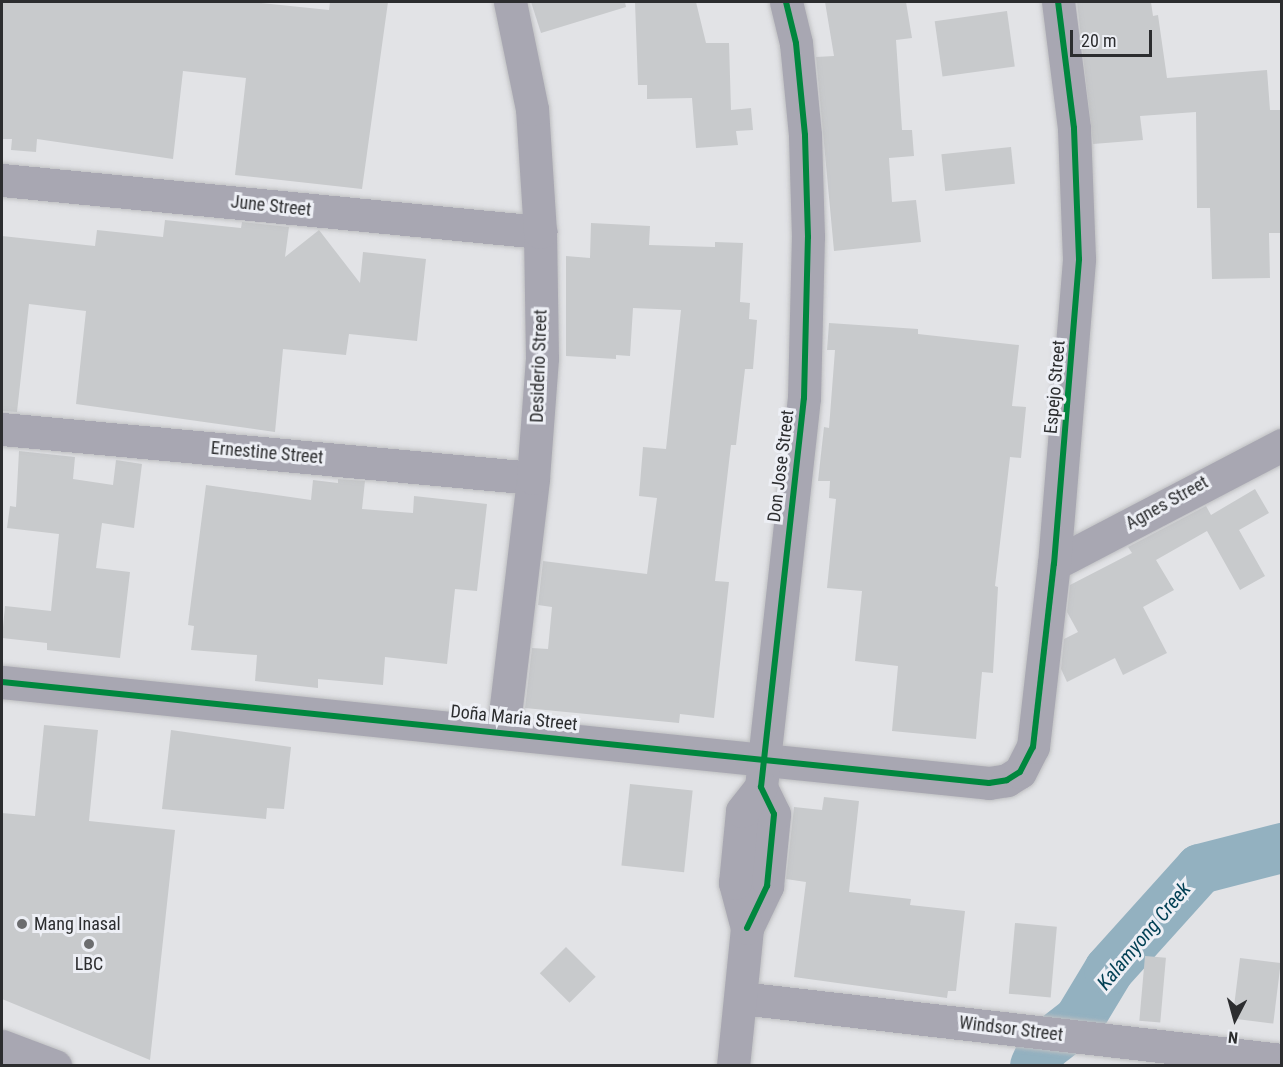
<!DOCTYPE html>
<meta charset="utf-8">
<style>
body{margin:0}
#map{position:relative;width:1283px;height:1067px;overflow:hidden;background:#e2e3e6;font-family:"Roboto Condensed",sans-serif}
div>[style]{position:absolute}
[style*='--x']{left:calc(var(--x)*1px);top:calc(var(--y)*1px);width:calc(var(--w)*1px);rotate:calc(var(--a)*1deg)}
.river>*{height:50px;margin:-25px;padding:0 25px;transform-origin:25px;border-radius:25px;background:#93b1c0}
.building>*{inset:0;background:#c8cacc;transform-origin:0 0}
.roads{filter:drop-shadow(0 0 2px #bebfc1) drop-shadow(0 0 2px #bebfc1)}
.minor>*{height:33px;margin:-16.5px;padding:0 16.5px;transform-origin:16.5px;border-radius:16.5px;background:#a8a7b2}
.cycleway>*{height:6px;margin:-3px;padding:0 3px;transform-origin:3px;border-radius:3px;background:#00873e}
.dots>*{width:16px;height:16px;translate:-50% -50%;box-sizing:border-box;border:3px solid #edeff5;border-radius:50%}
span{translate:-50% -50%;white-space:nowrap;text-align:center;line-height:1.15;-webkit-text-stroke:6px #edeff5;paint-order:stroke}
.street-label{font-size:18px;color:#2c2d2f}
.poi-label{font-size:18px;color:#2c2d2f}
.left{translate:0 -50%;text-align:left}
.water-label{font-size:20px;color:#003f53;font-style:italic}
.frame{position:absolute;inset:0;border:3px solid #2c2d2f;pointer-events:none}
.north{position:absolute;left:1205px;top:989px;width:60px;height:60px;-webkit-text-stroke:4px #edeff5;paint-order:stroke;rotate:186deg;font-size:16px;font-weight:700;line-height:24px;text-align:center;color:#2c2d2f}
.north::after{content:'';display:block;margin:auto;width:21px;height:27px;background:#2c2d2f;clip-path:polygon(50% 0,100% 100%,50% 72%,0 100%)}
.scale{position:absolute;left:1070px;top:30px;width:82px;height:27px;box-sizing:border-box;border:3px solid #2c2d2f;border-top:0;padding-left:8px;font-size:18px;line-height:21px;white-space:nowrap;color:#2c2d2f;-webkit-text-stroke:4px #edeff5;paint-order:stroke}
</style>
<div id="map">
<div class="river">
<div style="--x:1035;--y:1066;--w:20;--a:-66"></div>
<div style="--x:1043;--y:1048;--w:46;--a:-37.9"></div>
<div style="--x:1079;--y:1020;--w:58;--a:-59"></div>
<div style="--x:1109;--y:970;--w:136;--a:-48"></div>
<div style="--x:1200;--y:869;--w:85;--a:-14.4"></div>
</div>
<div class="building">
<div style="clip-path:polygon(2px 2px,251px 2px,329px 10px,330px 2px,388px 2px,362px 189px,235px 175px,246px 78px,183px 71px,173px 159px,37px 139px,36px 152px,11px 150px,12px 139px,2px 139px)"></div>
<div style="clip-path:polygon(531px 2px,625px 2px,626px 7px,541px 33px)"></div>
<div style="clip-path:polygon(635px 2px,696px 2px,706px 43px,729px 43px,731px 110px,751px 108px,753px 130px,736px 131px,738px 145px,696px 148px,692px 98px,647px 99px,647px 85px,638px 85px)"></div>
<div style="clip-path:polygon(825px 2px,906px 2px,912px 38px,896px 40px,902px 130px,912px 130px,914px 156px,889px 158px,892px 202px,916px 200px,921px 242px,834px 251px,816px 57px,834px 56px)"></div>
<div style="clip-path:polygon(1077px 2px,1151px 2px,1153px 16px,1158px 15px,1167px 78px,1267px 70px,1270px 110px,1280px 110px,1281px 143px,1281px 233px,1269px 233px,1270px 278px,1212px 279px,1210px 208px,1197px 208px,1196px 112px,1140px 116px,1143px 140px,1093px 144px)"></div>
<div style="left:1007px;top:11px;width:56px;height:73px;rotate:82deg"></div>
<div style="left:1011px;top:147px;width:37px;height:70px;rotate:84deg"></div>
<div style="clip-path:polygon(165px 220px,241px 228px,242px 222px,289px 227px,285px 257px,319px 230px,360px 283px,363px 252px,426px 259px,417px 341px,349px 334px,346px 355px,283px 349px,275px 432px,76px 404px,86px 311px,29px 304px,17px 412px,2px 411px,2px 236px,95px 246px,97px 230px,163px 237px)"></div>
<div style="clip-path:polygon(591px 223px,650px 226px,649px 245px,715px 247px,715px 242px,743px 243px,740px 302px,750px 303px,749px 319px,757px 320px,753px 369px,745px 369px,736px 445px,731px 445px,715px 581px,729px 582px,714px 718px,680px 714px,679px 723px,525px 708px,532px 648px,548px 649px,552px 607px,538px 605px,543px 561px,647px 574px,657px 498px,639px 496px,643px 447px,666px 449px,681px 310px,633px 308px,630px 356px,616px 355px,616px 359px,566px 356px,566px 256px,590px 258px)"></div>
<div style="clip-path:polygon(829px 323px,918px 329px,918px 334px,1019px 345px,1012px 406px,1026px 407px,1021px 458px,1010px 457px,995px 586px,998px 587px,993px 673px,982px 672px,976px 739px,892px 731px,898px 666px,855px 661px,862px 591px,827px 588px,836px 499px,829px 498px,830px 481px,818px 481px,824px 427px,829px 428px,835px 350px,827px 350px)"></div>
<div style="clip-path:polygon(19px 451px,75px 457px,73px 479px,113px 485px,116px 460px,142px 464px,134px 528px,102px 523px,96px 568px,130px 572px,120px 658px,47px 650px,47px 643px,2px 638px,5px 606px,51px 611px,59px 534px,7px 528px,10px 506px,16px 507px)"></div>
<div style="clip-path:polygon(338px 479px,365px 481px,362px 509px,413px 513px,414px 496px,487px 504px,477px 591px,455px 589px,447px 664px,385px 657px,383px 685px,318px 679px,318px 688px,255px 681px,257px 655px,191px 650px,194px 626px,188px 625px,206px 485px,311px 500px,313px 480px,338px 483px)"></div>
<div style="clip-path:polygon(1255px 489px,1269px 513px,1239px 530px,1265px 576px,1240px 590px,1207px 531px,1156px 560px,1174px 590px,1143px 607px,1167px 653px,1123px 675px,1115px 658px,1067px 682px,1061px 669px,1064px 639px,1078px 632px,1067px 612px,1070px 585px,1132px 553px,1128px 547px,1206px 506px,1211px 515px)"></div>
<div style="clip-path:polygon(44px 725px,98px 730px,89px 821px,175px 830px,150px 1060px,2px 999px,2px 813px,35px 816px)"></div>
<div style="clip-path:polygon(171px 730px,291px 747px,284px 809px,267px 808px,266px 819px,162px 809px)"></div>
<div style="left:630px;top:784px;width:63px;height:82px;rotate:6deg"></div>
<div style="clip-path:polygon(824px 797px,859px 801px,849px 892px,911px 899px,910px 905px,965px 911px,956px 991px,948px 991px,947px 998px,794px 977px,806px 882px,786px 879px,794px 807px,822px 810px)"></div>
<div style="left:1015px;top:923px;width:42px;height:71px;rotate:5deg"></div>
<div style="left:566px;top:947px;width:42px;height:37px;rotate:45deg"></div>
<div style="left:1145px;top:956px;width:21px;height:65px;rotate:5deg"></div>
<div style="left:1240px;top:958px;width:41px;height:61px;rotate:7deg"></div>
</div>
<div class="roads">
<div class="minor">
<div style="--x:2;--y:180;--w:541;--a:5.52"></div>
<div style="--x:2;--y:429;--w:533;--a:5.27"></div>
<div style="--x:1054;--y:564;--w:257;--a:-27.6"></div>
<div style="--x:2;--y:682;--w:992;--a:5.84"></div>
<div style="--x:989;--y:783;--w:18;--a:-9"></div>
<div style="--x:1007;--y:780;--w:15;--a:-32"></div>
<div style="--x:1020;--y:772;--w:28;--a:-63"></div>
<div style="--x:1033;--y:747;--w:184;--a:-83.5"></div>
<div style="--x:1054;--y:564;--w:306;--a:-85.3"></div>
<div style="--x:1079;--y:259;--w:131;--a:-92.2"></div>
<div style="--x:1074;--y:128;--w:127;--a:-97.2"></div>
<div style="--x:503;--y:731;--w:255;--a:-83.2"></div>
<div style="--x:533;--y:478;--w:120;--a:-85.7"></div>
<div style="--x:542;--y:358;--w:126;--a:-90.9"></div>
<div style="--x:540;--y:232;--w:123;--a:-93.7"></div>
<div style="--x:532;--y:109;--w:109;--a:-101.6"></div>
<div style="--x:747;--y:928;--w:47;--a:-64.5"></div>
<div style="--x:767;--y:886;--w:72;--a:-84.4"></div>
<div style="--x:774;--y:814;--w:30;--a:-116"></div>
<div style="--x:761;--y:787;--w:391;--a:-83.7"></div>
<div style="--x:804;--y:398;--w:161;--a:-88.6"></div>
<div style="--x:808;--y:237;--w:102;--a:-91.7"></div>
<div style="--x:805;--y:135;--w:92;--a:-95.6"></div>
<div style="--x:796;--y:43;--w:42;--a:-103.7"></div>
<div style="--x:741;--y:998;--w:545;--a:6.54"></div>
<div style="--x:2;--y:1046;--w:57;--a:20.7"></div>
<div style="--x:733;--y:1066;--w:139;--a:-84.2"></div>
<div style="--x:747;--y:928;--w:47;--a:-104.9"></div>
<div style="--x:735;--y:883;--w:72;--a:-84.4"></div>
<div style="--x:742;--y:811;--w:31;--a:-52"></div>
</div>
</div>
<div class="cycleway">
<div style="--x:2;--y:682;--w:992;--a:5.84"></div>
<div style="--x:989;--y:783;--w:18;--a:-9"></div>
<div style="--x:1007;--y:780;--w:15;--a:-32"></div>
<div style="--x:1020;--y:772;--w:28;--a:-63"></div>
<div style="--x:1033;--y:747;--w:184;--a:-83.5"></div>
<div style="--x:1054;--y:564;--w:306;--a:-85.3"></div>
<div style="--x:1079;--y:259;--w:131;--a:-92.2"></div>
<div style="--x:1074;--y:128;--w:127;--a:-97.2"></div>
<div style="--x:747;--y:928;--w:47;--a:-64.5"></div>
<div style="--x:767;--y:886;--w:72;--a:-84.4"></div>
<div style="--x:774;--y:814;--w:30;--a:-116"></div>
<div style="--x:761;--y:787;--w:391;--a:-83.7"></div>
<div style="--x:804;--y:398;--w:161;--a:-88.6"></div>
<div style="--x:808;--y:237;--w:102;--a:-91.7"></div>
<div style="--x:805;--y:135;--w:92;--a:-95.6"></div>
<div style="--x:796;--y:43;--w:42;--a:-103.7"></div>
</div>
<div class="dots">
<div style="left:22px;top:924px;background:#6c6d6f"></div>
<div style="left:89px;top:944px;background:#6c6d6f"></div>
</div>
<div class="street-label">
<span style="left:271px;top:206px;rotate:6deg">June Street</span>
<span style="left:539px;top:366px;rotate:-88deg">Desiderio Street</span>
<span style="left:1055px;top:387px;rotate:-85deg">Espejo Street</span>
<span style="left:267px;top:453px;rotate:5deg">Ernestine Street</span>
<span style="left:781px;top:466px;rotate:-83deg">Don Jose Street</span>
<span style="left:1167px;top:503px;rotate:-29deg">Agnes Street</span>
<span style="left:514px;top:718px;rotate:6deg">Doña Maria Street</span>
<span style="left:1011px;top:1029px;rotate:7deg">Windsor Street</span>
</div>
<div class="poi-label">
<span class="left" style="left:34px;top:924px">Mang Inasal</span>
<span style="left:89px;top:964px">LBC</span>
</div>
<div class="water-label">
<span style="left:1144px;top:936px;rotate:-50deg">Kalamyong Creek</span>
</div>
<div class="frame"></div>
<div class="north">N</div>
<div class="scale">20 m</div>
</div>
